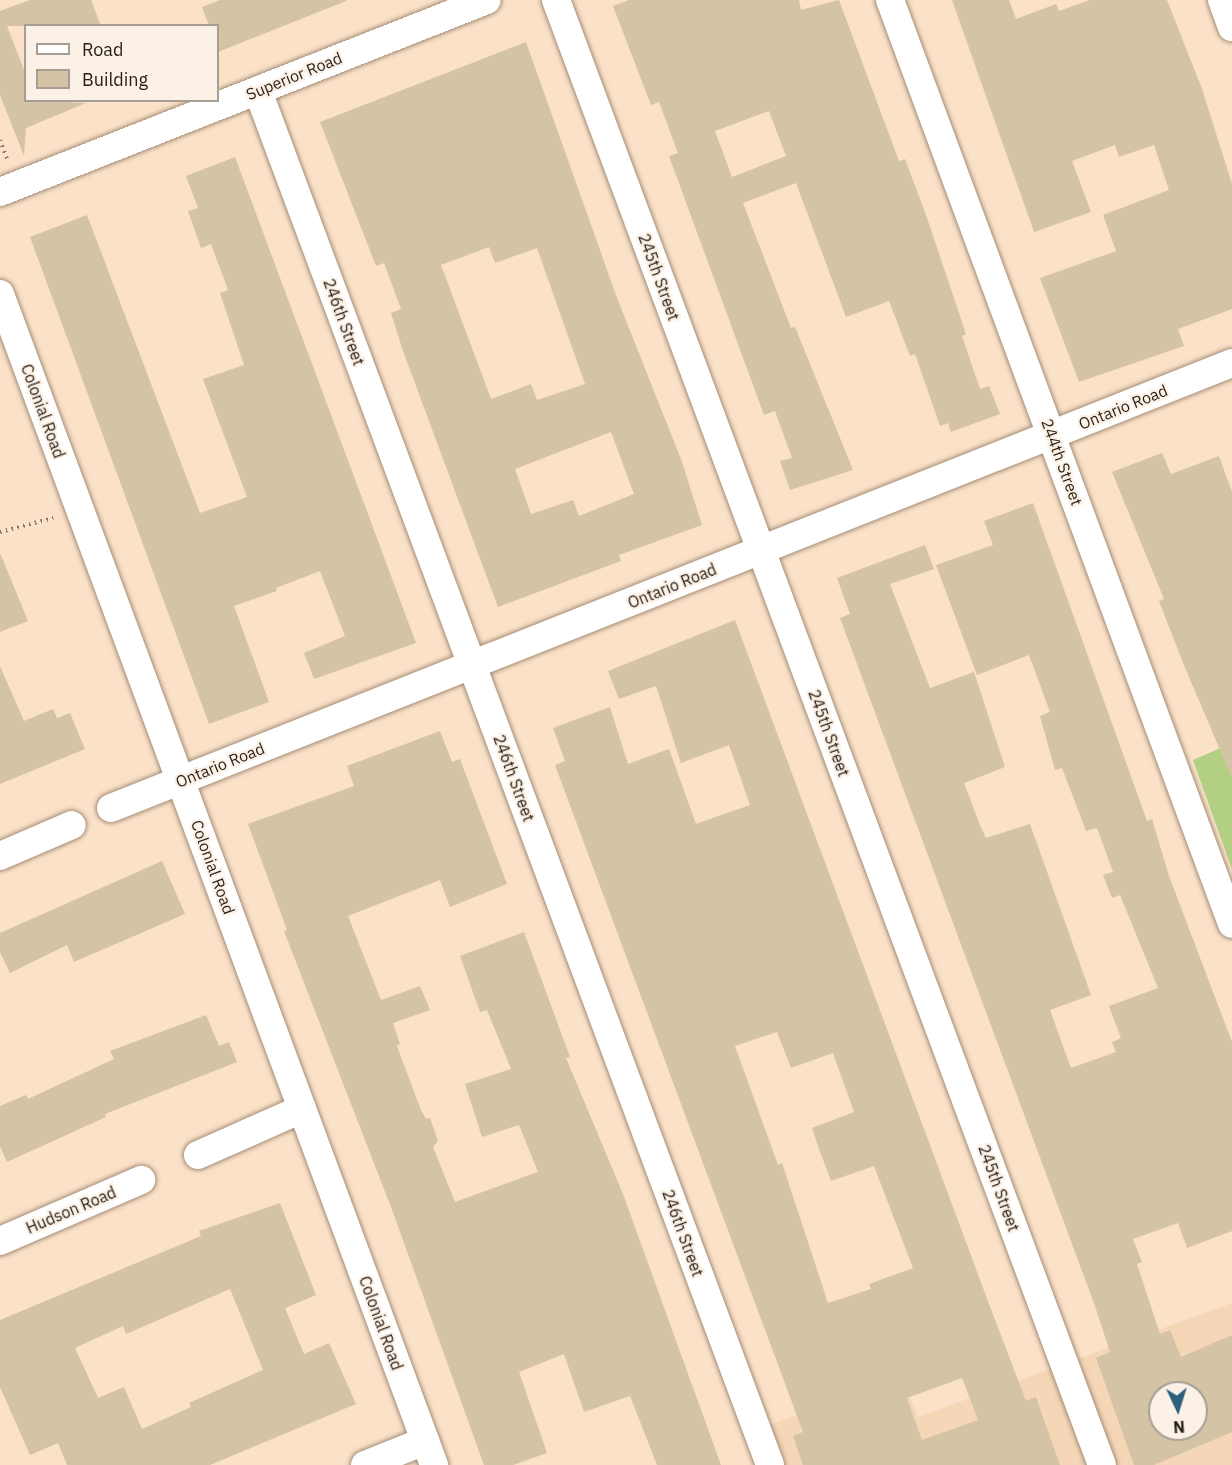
<!DOCTYPE html>
<style>
body{margin:0}
#map{position:relative;width:1232px;height:1465px;overflow:hidden;background:#fae1c8;font-family:"IBM Plex Sans",sans-serif}
div>[style]{position:absolute}
[style*='--x']{left:calc(var(--x)*1px);top:calc(var(--y)*1px);width:calc(var(--w)*1px);rotate:calc(var(--a)*1deg)}
.built>*{inset:0;background:#f5d6b7}
.green>*{inset:0;background:#b2cf83}
.building>*{inset:0;background:#d5c3a6}
.path>*{height:4px;margin-top:-2px;transform-origin:0;background:repeating-linear-gradient(90deg,#8a7969 0 1.5px,transparent 0 6px)}
.roads{filter:drop-shadow(0 0 2px #a58d76) drop-shadow(0 0 2px #a58d76)}
.street>*{height:28px;margin:-14px;padding:0 14px;transform-origin:14px;border-radius:14px;background:#fff}
span{translate:-50% -50%;white-space:nowrap;text-align:center;line-height:1.15;-webkit-text-stroke:4.5px #fbf1e7;paint-order:stroke}
.street-label{font-size:16px;color:#271e15}
.legend{position:absolute;left:24px;top:24px;width:195px;height:78px;box-sizing:border-box;background:#fbf1e7;border:2px solid #a69d93;margin:0;padding:8px 10px;list-style:none;font-size:18px;color:#271e15}
.legend li{display:flex;align-items:center;gap:12px;height:30px}
.legend b{width:30px;border:2px solid #a69d93}
.north{position:absolute;left:1148px;top:1381px;width:60px;height:60px;box-sizing:border-box;background:#fbf1e7;border:2px solid #a69d93;border-radius:50%;rotate:176deg;font-size:16px;font-weight:700;line-height:24px;text-align:center;color:#271e15}
.north::after{content:'';display:block;margin:auto;width:21px;height:27px;background:#2c5f7c;clip-path:polygon(50% 0,100% 100%,50% 72%,0 100%)}
</style>
<div id="map">
<div class="built">
<div style="clip-path:polygon(evenodd,1232px 1303px,1232px 1465px,784px 1465px,769px 1425px,902px 1378px,918px 1417px,1232px 1303px,1160px 1393px,1196px 1393px,1196px 1429px,1160px 1429px,1160px 1393px)"></div>
</div>
<div class="green">
<div style="clip-path:polygon(1232px 743px,1232px 869px,1193px 760px)"></div>
</div>
<div class="building">
<div style="clip-path:polygon(30px 0,91px 0,101px 26px,7px 26px,26px 75px,26px 100px,86px 103px,26px 128px,24px 156px,0 95px,0 11px)"></div>
<div style="clip-path:polygon(220px 0,346px 0,346px 1px,218px 52px,218px 26px,209px 26px,202px 7px)"></div>
<div style="clip-path:polygon(evenodd,629px 0,799px 0,801px 10px,839px 0,899px 161px,905px 159px,926px 215px,966px 334px,962px 336px,980px 389px,989px 386px,1000px 414px,951px 432px,948px 423px,940px 426px,915px 354px,910px 356px,889px 301px,846px 317px,796px 183px,743px 203px,791px 328px,795px 327px,853px 470px,790px 490px,780px 461px,792px 458px,775px 411px,764px 415px,669px 156px,678px 153px,659px 102px,651px 105px,613px 6px,629px 0,769px 111px,786px 156px,732px 177px,715px 131px,769px 111px)"></div>
<div style="clip-path:polygon(952px 0,1009px 0,1016px 19px,1056px 4px,1059px 11px,1090px 0,1167px 0,1202px 89px,1232px 184px,1232px 309px,1178px 329px,1184px 346px,1079px 382px,1040px 278px,1116px 251px,1103px 215px,1169px 190px,1154px 145px,1119px 157px,1115px 145px,1072px 161px,1091px 212px,1034px 232px)"></div>
<div style="clip-path:polygon(evenodd,526px 42px,617px 298px,681px 459px,702px 525px,619px 555px,621px 561px,498px 607px,403px 351px,391px 313px,401px 309px,384px 263px,376px 266px,320px 122px,526px 42px,489px 247px,495px 263px,537px 248px,585px 384px,537px 400px,531px 384px,491px 399px,441px 265px,489px 247px,526px 42px,611px 432px,634px 494px,579px 516px,573px 500px,531px 514px,515px 469px,611px 432px)"></div>
<div style="clip-path:polygon(235px 157px,416px 643px,314px 679px,304px 653px,345px 636px,320px 571px,276px 588px,277px 591px,234px 606px,269px 702px,209px 724px,30px 237px,87px 215px,200px 513px,247px 497px,203px 379px,244px 365px,220px 293px,228px 290px,211px 244px,201px 248px,188px 211px,198px 208px,186px 176px)"></div>
<div style="clip-path:polygon(1162px 453px,1171px 474px,1219px 456px,1232px 492px,1232px 778px,1183px 663px,1159px 601px,1164px 599px,1112px 472px)"></div>
<div style="clip-path:polygon(evenodd,1033px 503px,1147px 821px,1152px 819px,1169px 876px,1232px 1042px,1232px 1231px,1187px 1248px,1178px 1223px,1133px 1239px,1142px 1262px,1137px 1264px,1160px 1334px,1170px 1330px,1181px 1357px,1232px 1335px,1232px 1432px,1154px 1465px,1134px 1465px,1096px 1358px,1110px 1352px,1095px 1306px,840px 618px,850px 614px,837px 578px,925px 545px,934px 569px,890px 584px,930px 688px,974px 672px,1005px 767px,964px 783px,980px 825px,986px 838px,1030px 824px,1091px 995px,1050px 1010px,1071px 1068px,1116px 1052px,1112px 1042px,1121px 1038px,1109px 1006px,1158px 988px,1120px 895px,1112px 898px,1103px 875px,1113px 872px,1097px 828px,1086px 831px,1062px 768px,1055px 770px,1040px 716px,1050px 712px,1029px 655px,977px 675px,936px 565px,993px 545px,984px 521px,1033px 503px,1160px 1393px,1196px 1393px,1196px 1429px,1160px 1429px,1160px 1393px)"></div>
<div style="clip-path:polygon(0 553px,28px 621px,0 632px)"></div>
<div style="clip-path:polygon(evenodd,735px 620px,989px 1304px,1026px 1401px,1036px 1397px,1060px 1465px,803px 1465px,793px 1436px,803px 1432px,555px 765px,565px 761px,553px 728px,610px 707px,628px 764px,669px 749px,696px 824px,750px 805px,729px 745px,681px 763px,656px 686px,619px 699px,608px 671px,735px 620px,777px 1032px,791px 1068px,833px 1053px,854px 1112px,812px 1128px,819px 1149px,831px 1181px,874px 1166px,913px 1268px,869px 1284px,871px 1289px,828px 1303px,782px 1163px,778px 1165px,735px 1046px,777px 1032px,735px 620px,962px 1378px,978px 1420px,922px 1440px,907px 1398px,962px 1378px)"></div>
<div style="clip-path:polygon(0 666px,24px 721px,53px 709px,57px 718px,70px 713px,85px 749px,0 784px)"></div>
<div style="clip-path:polygon(440px 731px,452px 762px,460px 759px,507px 884px,450px 907px,440px 880px,348px 916px,381px 1000px,420px 986px,430px 1010px,393px 1023px,400px 1044px,397px 1046px,421px 1110px,426px 1119px,430px 1118px,438px 1141px,433px 1147px,455px 1202px,538px 1172px,519px 1125px,482px 1137px,465px 1084px,511px 1069px,487px 1010px,480px 1012px,460px 956px,524px 932px,570px 1057px,566px 1058px,623px 1194px,721px 1465px,657px 1465px,630px 1396px,584px 1412px,564px 1354px,519px 1372px,547px 1453px,513px 1465px,484px 1465px,394px 1215px,284px 931px,287px 930px,248px 824px,354px 786px,347px 766px)"></div>
<div style="clip-path:polygon(162px 861px,185px 914px,74px 962px,67px 945px,10px 973px,0 952px,0 933px)"></div>
<div style="clip-path:polygon(206px 1015px,219px 1046px,229px 1042px,237px 1062px,105px 1114px,106px 1117px,7px 1162px,0 1146px,0 1106px,26px 1095px,28px 1099px,114px 1059px,110px 1051px)"></div>
<div style="clip-path:polygon(evenodd,280px 1203px,316px 1295px,285px 1308px,304px 1354px,329px 1343px,356px 1404px,210px 1465px,67px 1465px,58px 1443px,30px 1455px,0 1387px,0 1320px,201px 1236px,199px 1231px,280px 1203px,230px 1289px,263px 1370px,189px 1403px,191px 1407px,142px 1429px,124px 1387px,98px 1398px,75px 1348px,123px 1326px,126px 1334px,230px 1289px)"></div>
</div>
<div class="path">
<div style="--x:0;--y:140;--w:20;--a:70"></div>
<div style="--x:0;--y:532;--w:55;--a:-14.8"></div>
</div>
<div class="roads">
<div class="street">
<div style="--x:556;--y:0;--w:1563;--a:69.56"></div>
<div style="--x:890;--y:0;--w:985;--a:69.69"></div>
<div style="--x:1222;--y:0;--w:29;--a:70"></div>
<div style="--x:258;--y:91;--w:1466;--a:69.56"></div>
<div style="--x:0;--y:192;--w:523;--a:-21.52"></div>
<div style="--x:0;--y:294;--w:1249;--a:69.66"></div>
<div style="--x:111;--y:808;--w:1206;--a:-21.65"></div>
<div style="--x:0;--y:856;--w:78;--a:-23.3"></div>
<div style="--x:198;--y:1155;--w:114;--a:-23.9"></div>
<div style="--x:0;--y:1241;--w:154;--a:-23.4"></div>
<div style="--x:365;--y:1465;--w:65;--a:-21.8"></div>
</div>
</div>
<div class="street-label">
<span style="left:294px;top:76px;rotate:-22deg">Superior Road</span>
<span style="left:659px;top:277px;rotate:70deg">245th Street</span>
<span style="left:344px;top:322px;rotate:70deg">246th Street</span>
<span style="left:1123px;top:407px;rotate:-22deg">Ontario Road</span>
<span style="left:43px;top:411px;rotate:70deg">Colonial Road</span>
<span style="left:1062px;top:462px;rotate:70deg">244th Street</span>
<span style="left:672px;top:586px;rotate:-22deg">Ontario Road</span>
<span style="left:829px;top:733px;rotate:70deg">245th Street</span>
<span style="left:220px;top:765px;rotate:-22deg">Ontario Road</span>
<span style="left:514px;top:778px;rotate:70deg">246th Street</span>
<span style="left:213px;top:867px;rotate:70deg">Colonial Road</span>
<span style="left:999px;top:1188px;rotate:70deg">245th Street</span>
<span style="left:71px;top:1210px;rotate:-23deg">Hudson Road</span>
<span style="left:683px;top:1233px;rotate:70deg">246th Street</span>
<span style="left:381px;top:1323px;rotate:70deg">Colonial Road</span>
</div>
<ul class="legend">
<li><b style="height:8px;background:#fff"></b>Road</li>
<li><b style="height:16px;background:#d5c3a6"></b>Building</li>
</ul>
<div class="north">N</div>
</div>
